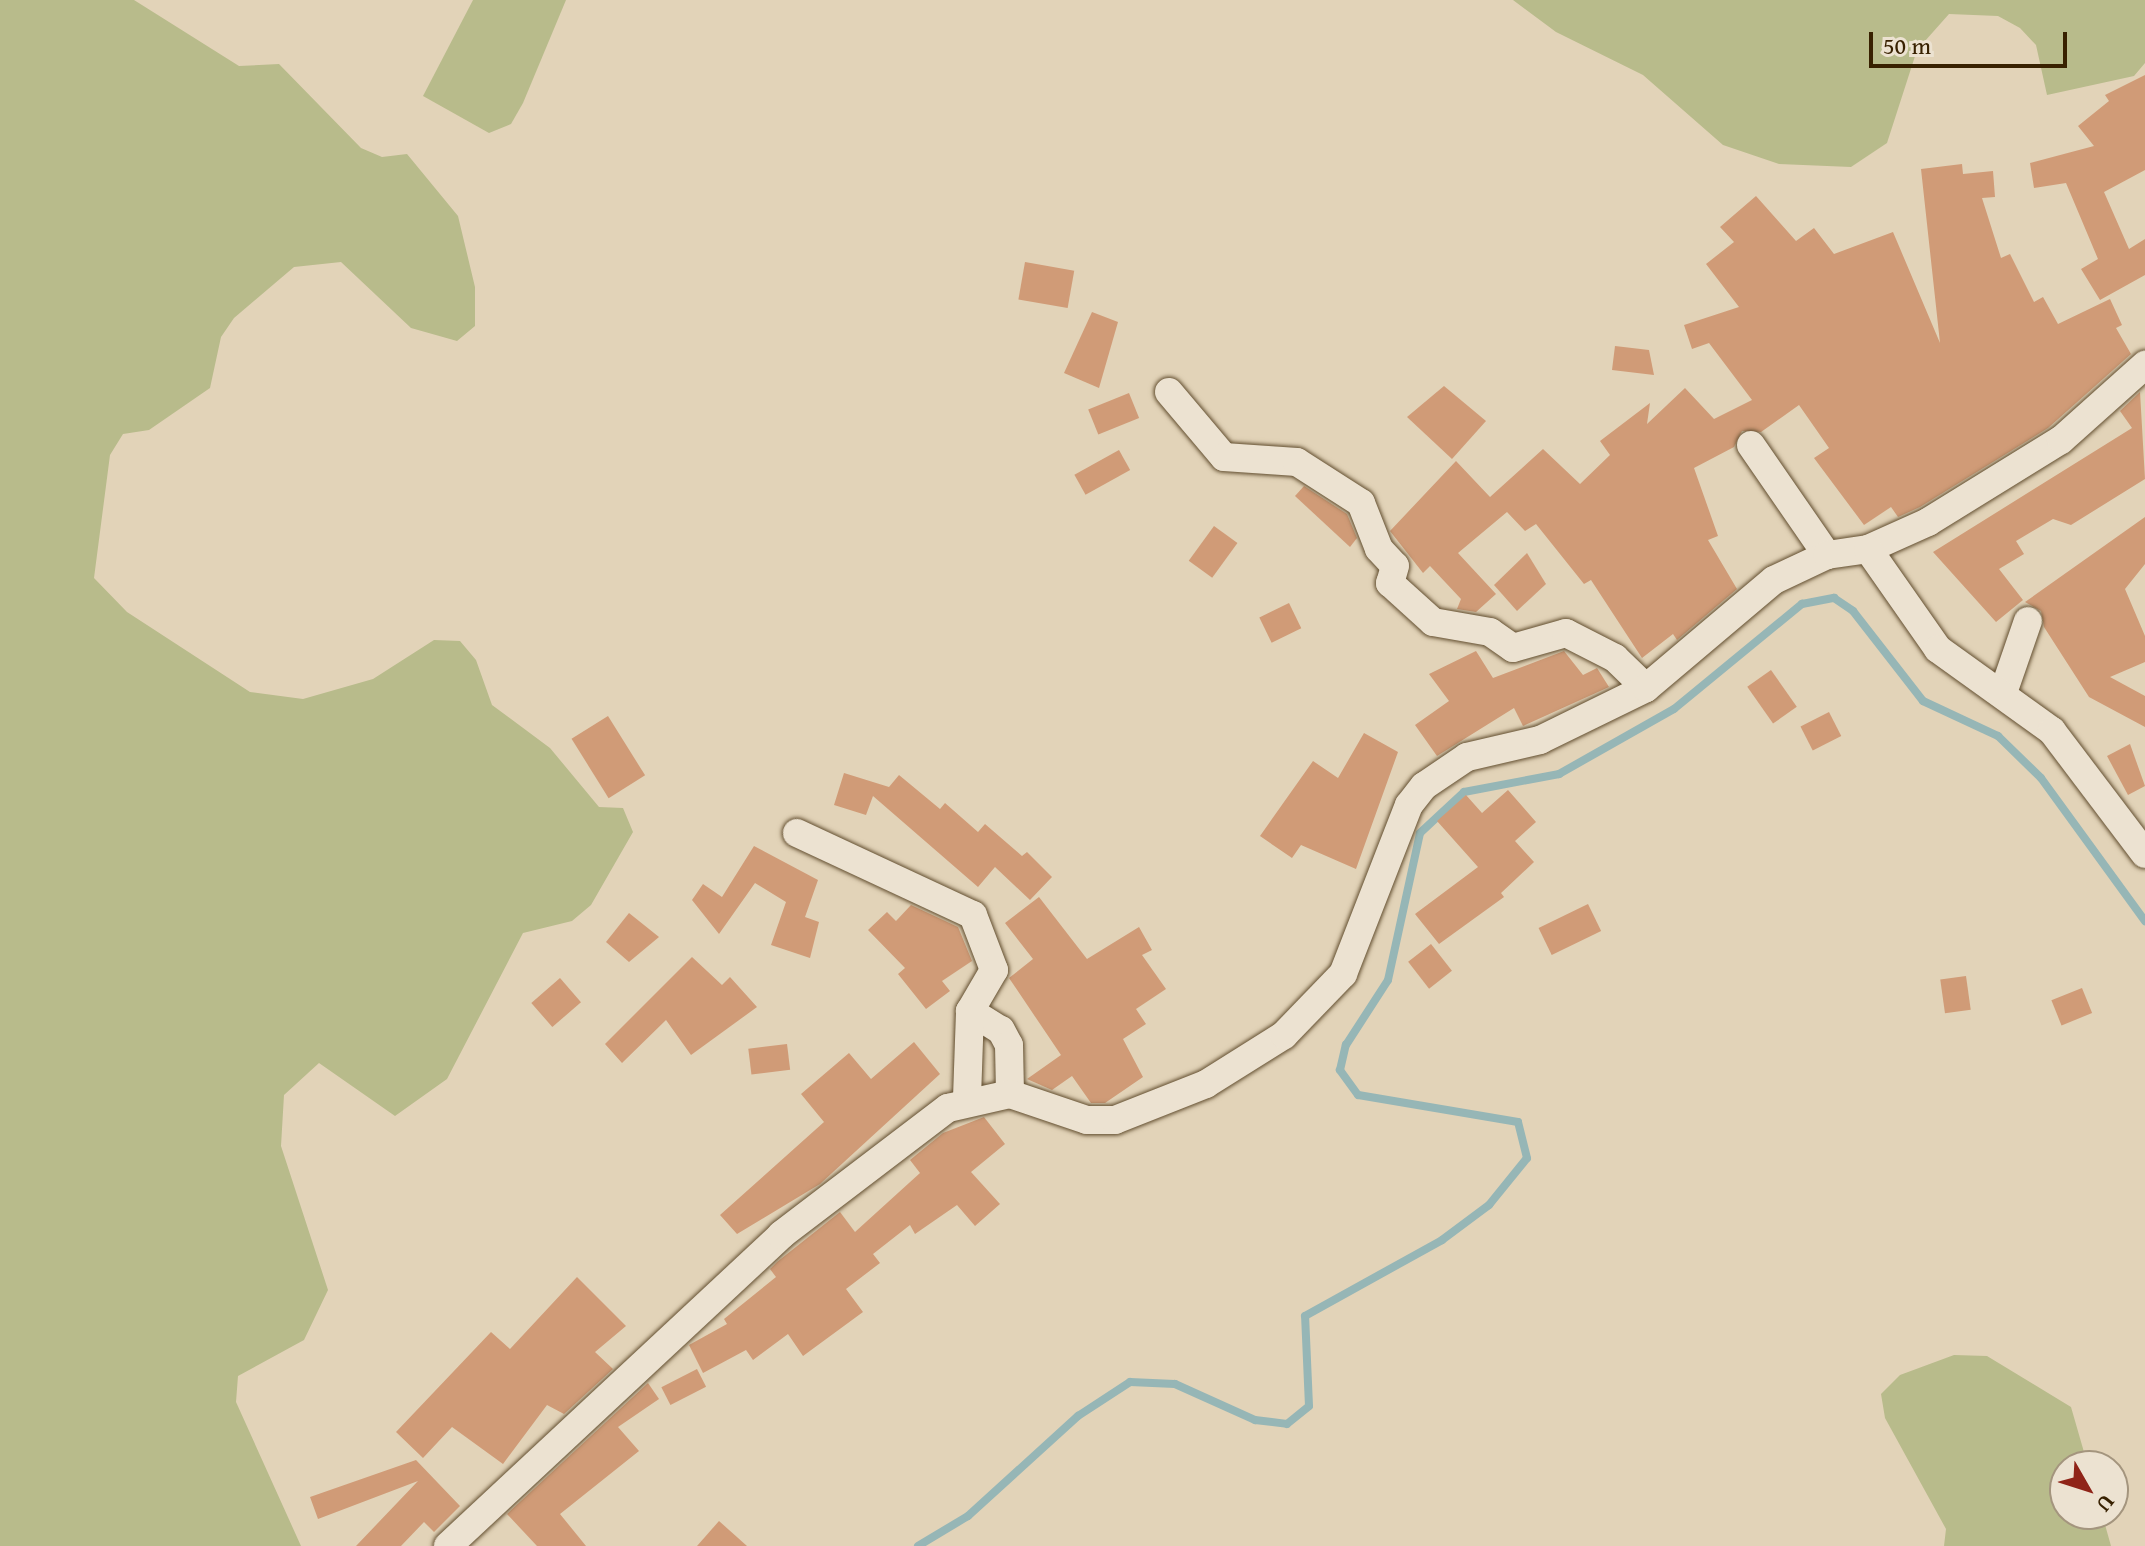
<!DOCTYPE html>
<style>
body{margin:0}
#map{position:relative;width:2145px;height:1546px;overflow:hidden;background:#e2d3b8;font-family:"Gentium Book Plus",serif}
div>[style]{position:absolute}
[style*='--x']{left:calc(var(--x)*1px);top:calc(var(--y)*1px);width:calc(var(--w)*1px);rotate:calc(var(--a)*1deg)}
.green>*{inset:0;background:#b8bb8b}
.stream>*{height:8px;margin:-4px;padding:0 4px;transform-origin:4px;border-radius:4px;background:#96b6b6}
.building>*{inset:0;background:#d09b77;transform-origin:0 0}
.roads{filter:drop-shadow(0 0 2px #624e2f) drop-shadow(0 0 2px #624e2f)}
.street>*{height:28px;margin:-14px;padding:0 14px;transform-origin:14px;border-radius:14px;background:#ece2d1}
span{translate:-50% -50%;white-space:nowrap;text-align:center;line-height:1.15;-webkit-text-stroke:6px #ece2d1;paint-order:stroke}
.north{position:absolute;left:2049px;top:1450px;width:80px;height:80px;box-sizing:border-box;background:#ece2d1;border:2px solid #a4957e;border-radius:50%;rotate:129deg;font-size:22px;font-weight:700;line-height:32px;text-align:center;color:#382101}
.north::after{content:'';display:block;margin:auto;width:28px;height:36px;background:#8f2418;clip-path:polygon(50% 0,100% 100%,50% 72%,0 100%)}
.scale{position:absolute;left:1869px;top:32px;width:198px;height:36px;box-sizing:border-box;border:4px solid #382101;border-top:0;padding-left:10px;font-size:24px;line-height:28px;white-space:nowrap;color:#382101;-webkit-text-stroke:6px #ece2d1;paint-order:stroke}
</style>
<div id="map">
<div class="green">
<div style="clip-path:polygon(0 0,134px 0,239px 66px,279px 64px,361px 148px,382px 157px,407px 154px,458px 216px,475px 287px,475px 326px,457px 341px,411px 328px,341px 262px,294px 267px,234px 318px,221px 337px,210px 388px,149px 430px,123px 434px,110px 455px,94px 578px,127px 612px,250px 692px,303px 699px,373px 679px,434px 640px,460px 641px,476px 660px,492px 705px,550px 748px,599px 807px,623px 808px,633px 832px,591px 905px,572px 921px,523px 933px,447px 1079px,395px 1116px,319px 1063px,284px 1095px,281px 1146px,328px 1290px,304px 1340px,238px 1376px,236px 1402px,301px 1546px,0 1546px)"></div>
<div style="clip-path:polygon(473px 0,566px 0,523px 103px,511px 124px,489px 133px,423px 96px)"></div>
<div style="clip-path:polygon(1513px 0,2145px 0,2145px 63px,2134px 76px,2047px 95px,2036px 45px,2020px 28px,1998px 16px,1949px 14px,1917px 50px,1887px 143px,1851px 167px,1779px 164px,1723px 145px,1643px 75px,1556px 32px)"></div>
<div style="clip-path:polygon(1954px 1355px,1987px 1356px,2071px 1407px,2088px 1466px,2065px 1466px,2065px 1514px,2102px 1514px,2111px 1546px,1944px 1546px,1946px 1529px,1885px 1418px,1881px 1394px,1900px 1375px)"></div>
</div>
<div class="stream">
<div style="--x:918;--y:1546;--w:58;--a:-31"></div>
<div style="--x:968;--y:1516;--w:149;--a:-42.3"></div>
<div style="--x:1078;--y:1416;--w:62;--a:-33.2"></div>
<div style="--x:1130;--y:1382;--w:45;--a:2.5"></div>
<div style="--x:1175;--y:1384;--w:88;--a:24.2"></div>
<div style="--x:1255;--y:1420;--w:32;--a:7"></div>
<div style="--x:1287;--y:1424;--w:28;--a:-39"></div>
<div style="--x:1309;--y:1406;--w:90;--a:-92.5"></div>
<div style="--x:1305;--y:1316;--w:157;--a:-29"></div>
<div style="--x:1442;--y:1240;--w:59;--a:-36.7"></div>
<div style="--x:1489;--y:1205;--w:60;--a:-51"></div>
<div style="--x:1527;--y:1158;--w:37;--a:-104"></div>
<div style="--x:1518;--y:1122;--w:162;--a:-170.4"></div>
<div style="--x:1358;--y:1095;--w:31;--a:-126"></div>
<div style="--x:1340;--y:1070;--w:26;--a:-77"></div>
<div style="--x:1346;--y:1045;--w:77;--a:-57.1"></div>
<div style="--x:1388;--y:980;--w:150;--a:-77.7"></div>
<div style="--x:1420;--y:833;--w:60;--a:-43"></div>
<div style="--x:1464;--y:792;--w:97;--a:-10.7"></div>
<div style="--x:1559;--y:774;--w:132;--a:-29.5"></div>
<div style="--x:1674;--y:709;--w:166;--a:-39.4"></div>
<div style="--x:1802;--y:604;--w:33;--a:-11"></div>
<div style="--x:1834;--y:598;--w:23;--a:34"></div>
<div style="--x:1853;--y:611;--w:114;--a:52.1"></div>
<div style="--x:1923;--y:701;--w:83;--a:25"></div>
<div style="--x:1998;--y:736;--w:60;--a:44.3"></div>
<div style="--x:2041;--y:778;--w:177;--a:54"></div>
</div>
<div class="building">
<div style="clip-path:polygon(2145px 75px,2145px 170px,2104px 192px,2129px 249px,2145px 239px,2145px 275px,2100px 300px,2081px 269px,2098px 259px,2066px 183px,2034px 188px,2030px 163px,2094px 146px,2078px 126px,2109px 101px,2105px 95px)"></div>
<div style="clip-path:polygon(1962px 164px,1963px 174px,1993px 171px,1995px 197px,1982px 198px,2001px 258px,2010px 254px,2034px 302px,2043px 297px,2058px 324px,2110px 299px,2122px 325px,2116px 328px,2131px 354px,2048px 428px,1920px 507px,1898px 517px,1891px 507px,1864px 525px,1814px 458px,1829px 448px,1799px 405px,1761px 432px,1742px 431px,1734px 447px,1694px 468px,1718px 536px,1708px 540px,1737px 589px,1677px 640px,1673px 634px,1642px 658px,1591px 580px,1584px 584px,1536px 524px,1525px 531px,1507px 512px,1458px 553px,1496px 594px,1476px 612px,1457px 609px,1461px 599px,1430px 566px,1423px 573px,1390px 531px,1456px 461px,1490px 497px,1543px 449px,1580px 484px,1610px 455px,1600px 441px,1650px 403px,1647px 424px,1685px 388px,1714px 419px,1752px 400px,1709px 343px,1692px 349px,1684px 325px,1739px 307px,1706px 264px,1734px 242px,1720px 227px,1756px 196px,1796px 241px,1814px 228px,1834px 254px,1893px 232px,1940px 343px,1921px 169px)"></div>
<div style="left:1025px;top:262px;width:50px;height:38px;rotate:10deg"></div>
<div style="clip-path:polygon(1092px 312px,1118px 322px,1099px 388px,1064px 373px)"></div>
<div style="clip-path:polygon(1615px 346px,1649px 350px,1654px 375px,1612px 370px)"></div>
<div style="clip-path:polygon(1444px 386px,1486px 421px,1452px 459px,1407px 417px)"></div>
<div style="clip-path:polygon(2140px 392px,2145px 479px,2071px 525px,2053px 519px,2016px 541px,2024px 554px,1999px 569px,2023px 600px,1996px 622px,1933px 552px,2132px 428px,2120px 411px)"></div>
<div style="left:1129px;top:393px;width:27px;height:44px;rotate:68deg"></div>
<div style="left:1119px;top:450px;width:23px;height:51px;rotate:61deg"></div>
<div style="clip-path:polygon(1304px 486px,1347px 514px,1357px 538px,1350px 547px,1295px 496px)"></div>
<div style="clip-path:polygon(2145px 517px,2145px 564px,2125px 589px,2145px 636px,2145px 662px,2110px 677px,2145px 696px,2145px 727px,2089px 697px,2044px 627px,2041px 611px,2025px 602px)"></div>
<div style="left:1214px;top:526px;width:29px;height:43px;rotate:36deg"></div>
<div style="clip-path:polygon(1527px 553px,1546px 584px,1517px 611px,1494px 585px)"></div>
<div style="left:1289px;top:603px;width:28px;height:33px;rotate:64deg"></div>
<div style="clip-path:polygon(1476px 651px,1493px 678px,1564px 651px,1583px 675px,1597px 668px,1609px 687px,1523px 726px,1514px 708px,1437px 756px,1415px 725px,1449px 701px,1429px 674px)"></div>
<div style="left:1771px;top:670px;width:45px;height:29px;rotate:55deg"></div>
<div style="left:1829px;top:712px;width:27px;height:32px;rotate:63deg"></div>
<div style="left:608px;top:716px;width:70px;height:43px;rotate:58deg"></div>
<div style="clip-path:polygon(1364px 733px,1398px 752px,1356px 869px,1301px 845px,1292px 858px,1260px 836px,1313px 761px,1338px 778px)"></div>
<div style="clip-path:polygon(2130px 744px,2145px 786px,2128px 795px,2107px 756px)"></div>
<div style="clip-path:polygon(844px 773px,889px 787px,899px 775px,940px 809px,945px 803px,978px 832px,985px 824px,1022px 856px,1027px 852px,1052px 877px,1030px 900px,995px 867px,978px 887px,873px 796px,866px 815px,834px 805px)"></div>
<div style="clip-path:polygon(1508px 790px,1536px 822px,1515px 841px,1534px 862px,1501px 893px,1504px 897px,1439px 944px,1415px 914px,1478px 867px,1437px 821px,1466px 795px,1482px 813px)"></div>
<div style="clip-path:polygon(754px 846px,818px 880px,805px 917px,819px 922px,810px 958px,771px 945px,786px 902px,755px 883px,719px 934px,692px 900px,703px 884px,722px 897px)"></div>
<div style="clip-path:polygon(1039px 897px,1087px 959px,1139px 927px,1152px 950px,1142px 955px,1166px 989px,1136px 1009px,1146px 1024px,1123px 1039px,1143px 1077px,1105px 1103px,1091px 1103px,1072px 1076px,1052px 1090px,1027px 1079px,1061px 1055px,1009px 978px,1033px 959px,1005px 923px)"></div>
<div style="left:1588px;top:904px;width:30px;height:55px;rotate:64deg"></div>
<div style="clip-path:polygon(911px 905px,958px 927px,972px 961px,942px 981px,950px 991px,926px 1009px,898px 974px,905px 968px,868px 930px,887px 912px,896px 921px)"></div>
<div style="clip-path:polygon(629px 913px,659px 937px,629px 962px,606px 942px)"></div>
<div style="left:1431px;top:944px;width:34px;height:29px;rotate:52deg"></div>
<div style="clip-path:polygon(692px 957px,722px 985px,730px 977px,757px 1007px,691px 1055px,666px 1020px,622px 1063px,605px 1044px)"></div>
<div style="left:1966px;top:976px;width:34px;height:26px;rotate:82deg"></div>
<div style="left:560px;top:978px;width:32px;height:38px;rotate:49deg"></div>
<div style="left:2082px;top:988px;width:27px;height:33px;rotate:68deg"></div>
<div style="clip-path:polygon(914px 1042px,940px 1074px,820px 1184px,737px 1234px,720px 1215px,824px 1122px,801px 1094px,849px 1053px,871px 1079px)"></div>
<div style="left:787px;top:1044px;width:26px;height:39px;rotate:83deg"></div>
<div style="clip-path:polygon(984px 1117px,1005px 1144px,971px 1172px,1000px 1204px,975px 1226px,957px 1205px,915px 1234px,910px 1225px,873px 1254px,880px 1263px,846px 1289px,863px 1312px,803px 1356px,788px 1334px,753px 1360px,746px 1350px,703px 1373px,689px 1345px,727px 1324px,724px 1319px,776px 1277px,770px 1269px,777px 1262px,840px 1212px,855px 1232px,920px 1173px,910px 1160px,943px 1133px)"></div>
<div style="clip-path:polygon(577px 1277px,626px 1326px,595px 1352px,613px 1369px,564px 1414px,547px 1405px,503px 1464px,452px 1427px,423px 1458px,396px 1432px,491px 1332px,510px 1349px)"></div>
<div style="left:697px;top:1369px;width:20px;height:40px;rotate:63deg"></div>
<div style="clip-path:polygon(648px 1383px,659px 1399px,618px 1427px,639px 1451px,560px 1514px,586px 1546px,537px 1546px,507px 1514px)"></div>
<div style="clip-path:polygon(416px 1460px,460px 1506px,434px 1532px,424px 1522px,401px 1546px,356px 1546px,418px 1481px,318px 1519px,310px 1497px)"></div>
<div style="clip-path:polygon(719px 1521px,747px 1546px,697px 1546px)"></div>
</div>
<div class="roads">
<div class="street">
<div style="--x:1169;--y:392;--w:85;--a:49.8"></div>
<div style="--x:1224;--y:457;--w:73;--a:3.9"></div>
<div style="--x:1297;--y:462;--w:76;--a:32.6"></div>
<div style="--x:1361;--y:503;--w:49;--a:68.6"></div>
<div style="--x:1379;--y:549;--w:23;--a:47"></div>
<div style="--x:1395;--y:566;--w:18;--a:106"></div>
<div style="--x:1390;--y:583;--w:58;--a:42.2"></div>
<div style="--x:1433;--y:622;--w:58;--a:10"></div>
<div style="--x:1490;--y:632;--w:28;--a:35"></div>
<div style="--x:1513;--y:648;--w:55;--a:-15.8"></div>
<div style="--x:1566;--y:633;--w:55;--a:27"></div>
<div style="--x:1615;--y:658;--w:43;--a:44.1"></div>
<div style="--x:1751;--y:445;--w:134;--a:55.4"></div>
<div style="--x:1868;--y:549;--w:66;--a:-24.2"></div>
<div style="--x:1928;--y:522;--w:156;--a:-31.7"></div>
<div style="--x:2061;--y:440;--w:113;--a:-41.8"></div>
<div style="--x:2003;--y:693;--w:76;--a:-70.9"></div>
<div style="--x:797;--y:833;--w:194;--a:25"></div>
<div style="--x:973;--y:915;--w:59;--a:69.1"></div>
<div style="--x:994;--y:970;--w:48;--a:120.3"></div>
<div style="--x:970;--y:1011;--w:36;--a:32"></div>
<div style="--x:1001;--y:1030;--w:17;--a:62"></div>
<div style="--x:1009;--y:1045;--w:49;--a:88.8"></div>
<div style="--x:967;--y:1098;--w:87;--a:-88"></div>
<div style="--x:448;--y:1546;--w:456;--a:-43"></div>
<div style="--x:781;--y:1235;--w:210;--a:-37.3"></div>
<div style="--x:948;--y:1108;--w:64;--a:-12.7"></div>
<div style="--x:1010;--y:1094;--w:81;--a:18.7"></div>
<div style="--x:1087;--y:1120;--w:28;--a:0"></div>
<div style="--x:1115;--y:1120;--w:98;--a:-21.6"></div>
<div style="--x:1206;--y:1084;--w:92;--a:-32.1"></div>
<div style="--x:1284;--y:1035;--w:85;--a:-46"></div>
<div style="--x:1343;--y:974;--w:181;--a:-68.7"></div>
<div style="--x:1409;--y:805;--w:24;--a:-52"></div>
<div style="--x:1424;--y:786;--w:52;--a:-34"></div>
<div style="--x:1467;--y:757;--w:75;--a:-13.1"></div>
<div style="--x:1540;--y:740;--w:118;--a:-26.1"></div>
<div style="--x:1646;--y:688;--w:167;--a:-40.2"></div>
<div style="--x:1774;--y:580;--w:59;--a:-25.3"></div>
<div style="--x:1827;--y:555;--w:41;--a:-8.3"></div>
<div style="--x:1868;--y:549;--w:122;--a:55"></div>
<div style="--x:1938;--y:649;--w:140;--a:35.7"></div>
<div style="--x:2052;--y:731;--w:154;--a:52.9"></div>
</div>
</div>
<div class="north">U</div>
<div class="scale">50 m</div>
</div>
